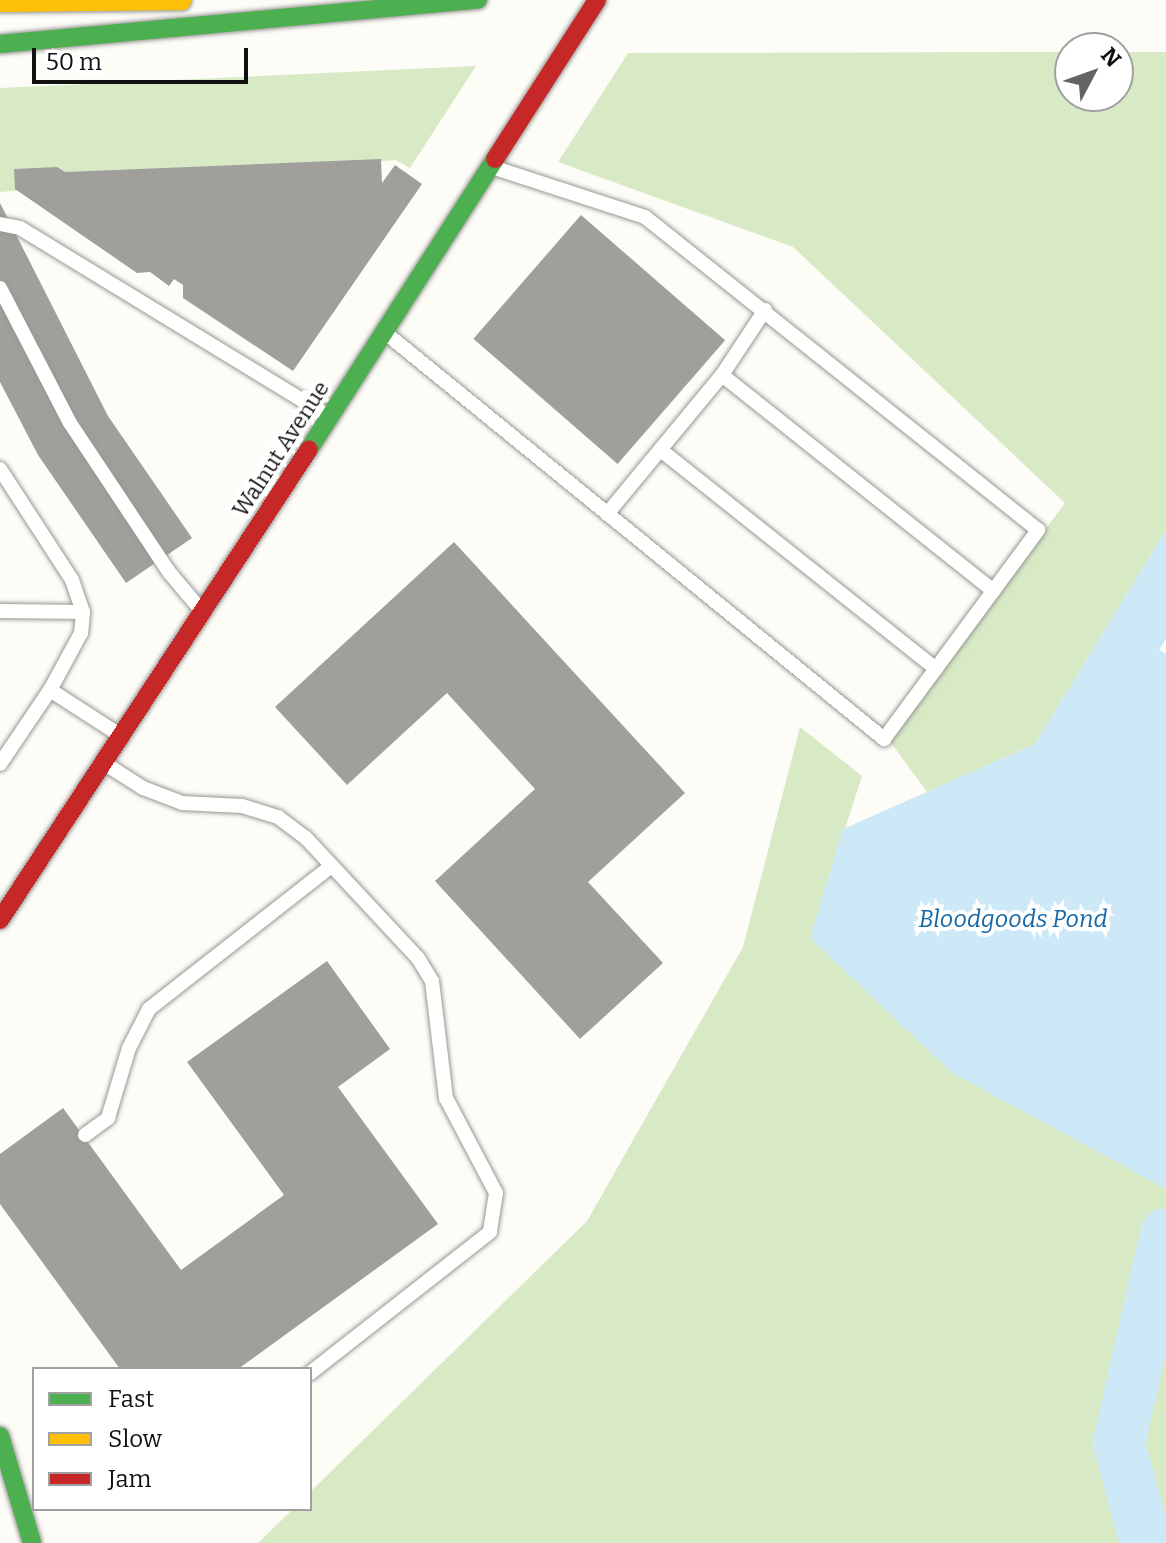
<!DOCTYPE html>
<style>
body{margin:0}
#map{position:relative;width:1166px;height:1543px;overflow:hidden;background:#fdfcf7;font-family:Bitter,serif}
div>[style]{position:absolute}
[style*='--x']{left:calc(var(--x)*1px);top:calc(var(--y)*1px);width:calc(var(--w)*1px);rotate:calc(var(--a)*1deg)}
.forest>*{inset:0;background:#d8eac5}
.water>*{inset:0;background:#cde8f7}
.river>*{height:52px;margin:-26px;padding:0 26px;transform-origin:26px;border-radius:26px;background:#cde8f7}
.building>*{inset:0;background:#a19f9c;transform-origin:0 0}
.roads{filter:drop-shadow(0 0 2px #979795) drop-shadow(0 0 2px #979795)}
.lane>*{height:14px;margin:-7px;padding:0 7px;transform-origin:7px;border-radius:7px;background:#fffffe}
.fast>*{height:18px;margin:-9px;padding:0 9px;transform-origin:9px;border-radius:9px;background:#4caf50}
.slow>*{height:18px;margin:-9px;padding:0 9px;transform-origin:9px;border-radius:9px;background:#ffc107}
.jam>*{height:18px;margin:-9px;padding:0 9px;transform-origin:9px;border-radius:9px;background:#c62828}
span{translate:-50% -50%;white-space:nowrap;text-align:center;line-height:1.15;-webkit-text-stroke:8px #fff;paint-order:stroke}
.street-label{font-size:22px;color:#111}
.water-label{font-size:24px;color:#1768a6;font-style:italic}
.legend{position:absolute;left:32px;top:1367px;width:280px;height:144px;box-sizing:border-box;background:#fff;border:2px solid #a0a0a0;margin:0;padding:10px 14px;list-style:none;font-size:24px;color:#111}
.legend li{display:flex;align-items:center;gap:16px;height:40px}
.legend b{width:40px;border:2px solid #a0a0a0}
.north{position:absolute;left:1054px;top:32px;width:80px;height:80px;box-sizing:border-box;background:#fff;border:2px solid #a0a0a0;border-radius:50%;rotate:49deg;font-size:22px;font-weight:700;line-height:32px;text-align:center;color:#111}
.north::after{content:'';display:block;margin:auto;width:28px;height:36px;background:#646362;clip-path:polygon(50% 0,100% 100%,50% 72%,0 100%)}
.scale{position:absolute;left:32px;top:48px;width:216px;height:36px;box-sizing:border-box;border:4px solid #111;border-top:0;padding-left:10px;font-size:24px;line-height:28px;white-space:nowrap;color:#111;-webkit-text-stroke:6px #fff;paint-order:stroke}
</style>
<div id="map">
<div class="forest">
<div style="clip-path:polygon(1070px 52px,1070px 96px,1118px 96px,1118px 52px,1166px 52px,1166px 530px,1035px 744px,927px 792px,889px 740px,1065px 503px,793px 247px,558px 162px,628px 53px)"></div>
<div style="clip-path:polygon(476px 66px,410px 168px,396px 160px,0 192px,0 88px)"></div>
<div style="clip-path:polygon(800px 727px,862px 776px,810px 938px,1105px 1152px,1166px 1189px,1166px 1543px,258px 1543px,293px 1509px,310px 1509px,310px 1492px,587px 1221px,743px 947px)"></div>
</div>
<div class="water">
<div style="clip-path:polygon(1166px 530px,1166px 639px,1159px 650px,1166px 654px,1166px 1189px,951px 1072px,810px 938px,843px 829px,1035px 744px)"></div>
</div>
<div class="river">
<div style="--x:1146;--y:1543;--w:104;--a:-105.1"></div>
<div style="--x:1119;--y:1443;--w:214;--a:-77.3"></div>
</div>
<div class="building">
<div style="clip-path:polygon(381px 159px,382px 183px,395px 165px,422px 184px,293px 371px,183px 298px,183px 285px,174px 279px,169px 286px,150px 272px,137px 273px,15px 189px,14px 169px,57px 167px,65px 172px)"></div>
<div style="clip-path:polygon(0 203px,108px 416px,192px 538px,126px 583px,38px 455px,0 382px)"></div>
<div style="left:581px;top:215px;width:191px;height:164px;rotate:41deg"></div>
<div style="clip-path:polygon(454px 542px,685px 793px,588px 882px,663px 963px,580px 1039px,435px 881px,535px 789px,447px 693px,347px 785px,275px 707px)"></div>
<div style="clip-path:polygon(327px 961px,390px 1049px,338px 1087px,438px 1224px,238px 1369px,120px 1369px,0 1204px,0 1154px,63px 1108px,181px 1270px,284px 1195px,187px 1062px)"></div>
</div>
<div class="roads">
<div class="lane">
<div style="--x:0;--y:224;--w:20;--a:11"></div>
<div style="--x:20;--y:228;--w:359;--a:31.4"></div>
<div style="--x:0;--y:288;--w:152;--a:62.6"></div>
<div style="--x:70;--y:423;--w:179;--a:56.4"></div>
<div style="--x:169;--y:572;--w:48;--a:50"></div>
<div style="--x:388;--y:335;--w:640;--a:39.16"></div>
<div style="--x:884;--y:739;--w:260;--a:-53.6"></div>
<div style="--x:1038;--y:530;--w:502;--a:-141.46"></div>
<div style="--x:645;--y:217;--w:158;--a:-161.9"></div>
<div style="--x:722;--y:375;--w:347;--a:38.5"></div>
<div style="--x:662;--y:451;--w:350;--a:38.5"></div>
<div style="--x:0;--y:469;--w:132;--a:57"></div>
<div style="--x:72;--y:580;--w:34;--a:71"></div>
<div style="--x:83;--y:612;--w:21;--a:95"></div>
<div style="--x:81;--y:633;--w:65;--a:118.5"></div>
<div style="--x:50;--y:690;--w:81;--a:32.9"></div>
<div style="--x:607;--y:514;--w:180;--a:-50.4"></div>
<div style="--x:722;--y:375;--w:78;--a:-56.5"></div>
<div style="--x:0;--y:611;--w:83;--a:0.7"></div>
<div style="--x:0;--y:764;--w:89;--a:-56"></div>
<div style="--x:107;--y:765;--w:43;--a:32.6"></div>
<div style="--x:143;--y:788;--w:42;--a:21"></div>
<div style="--x:182;--y:803;--w:60;--a:2.9"></div>
<div style="--x:242;--y:806;--w:38;--a:17"></div>
<div style="--x:278;--y:817;--w:35;--a:37"></div>
<div style="--x:306;--y:838;--w:164;--a:47"></div>
<div style="--x:418;--y:958;--w:27;--a:59"></div>
<div style="--x:432;--y:981;--w:118;--a:83.2"></div>
<div style="--x:446;--y:1098;--w:107;--a:62.2"></div>
<div style="--x:496;--y:1193;--w:39;--a:99"></div>
<div style="--x:490;--y:1232;--w:229;--a:141.9"></div>
<div style="--x:85;--y:1135;--w:29;--a:-36"></div>
<div style="--x:108;--y:1118;--w:73;--a:-73.3"></div>
<div style="--x:129;--y:1048;--w:44;--a:-62.9"></div>
<div style="--x:149;--y:1009;--w:230;--a:-38.1"></div>
</div>
<div class="fast">
<div style="--x:0;--y:44;--w:480;--a:-5.3"></div>
<div style="--x:309;--y:449;--w:345;--a:-57.3"></div>
<div style="--x:0;--y:1436;--w:112;--a:73.3"></div>
</div>
<div class="slow">
<div style="--x:0;--y:3;--w:182;--a:-0.6"></div>
</div>
<div class="jam">
<div style="--x:495;--y:159;--w:189;--a:-57.3"></div>
<div style="--x:0;--y:920;--w:563;--a:-56.73"></div>
</div>
</div>
<div class="street-label">
<span style="left:281px;top:449px;rotate:-57deg">Walnut Avenue</span>
</div>
<div class="water-label">
<span style="left:1013px;top:920px">Bloodgoods Pond</span>
</div>
<ul class="legend">
<li><b style="height:10px;background:#4caf50"></b>Fast</li>
<li><b style="height:10px;background:#ffc107"></b>Slow</li>
<li><b style="height:10px;background:#c62828"></b>Jam</li>
</ul>
<div class="north">N</div>
<div class="scale">50 m</div>
</div>
